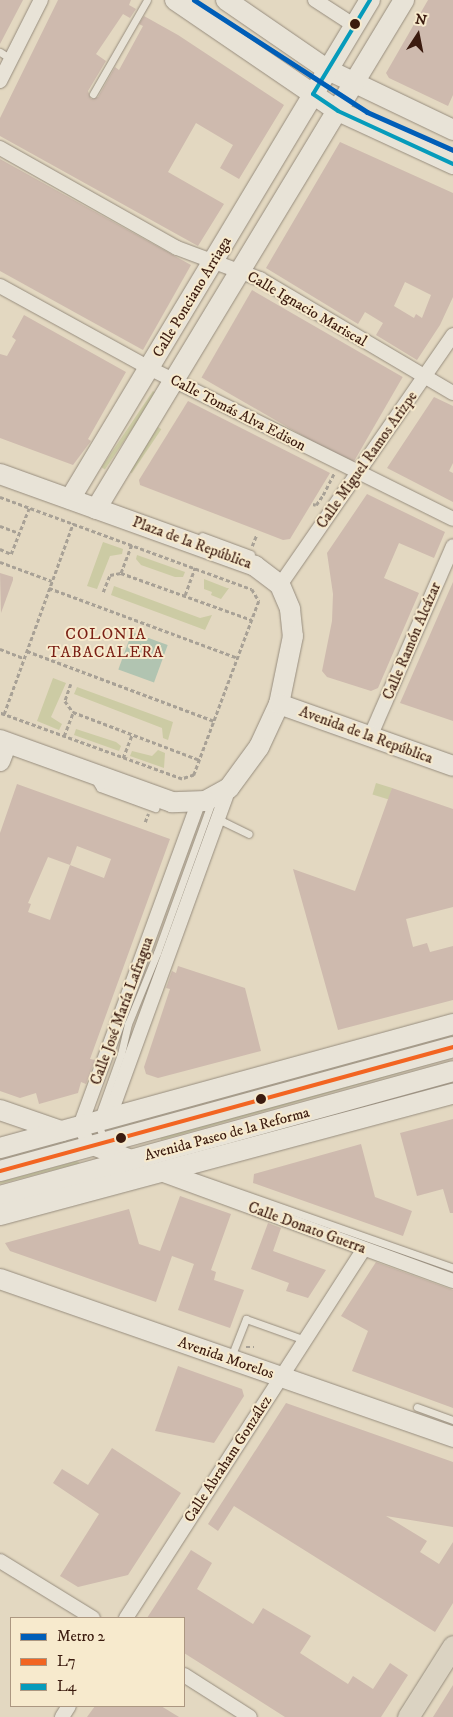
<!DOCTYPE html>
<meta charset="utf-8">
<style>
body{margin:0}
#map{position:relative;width:453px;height:1717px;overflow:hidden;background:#e3d8c1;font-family:"IM FELL DW Pica",serif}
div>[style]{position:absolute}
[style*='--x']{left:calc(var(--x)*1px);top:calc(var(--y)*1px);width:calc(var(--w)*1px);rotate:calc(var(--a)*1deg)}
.green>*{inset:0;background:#cccba4;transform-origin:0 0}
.water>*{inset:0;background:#b1c4b1;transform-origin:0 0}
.building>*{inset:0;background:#cebaae;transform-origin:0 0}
.path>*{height:2.5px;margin-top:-1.25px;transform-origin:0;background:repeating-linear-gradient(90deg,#a8a196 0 4px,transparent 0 6.5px)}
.roads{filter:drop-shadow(0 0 1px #978d7e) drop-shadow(0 0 1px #978d7e)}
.lane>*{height:7px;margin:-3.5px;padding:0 3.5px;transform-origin:3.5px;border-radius:3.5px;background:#e8e3d7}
.street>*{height:14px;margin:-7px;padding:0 7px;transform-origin:7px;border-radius:7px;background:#e8e3d7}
.secondary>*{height:20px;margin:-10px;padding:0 10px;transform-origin:10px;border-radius:10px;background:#e8e3d7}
.primary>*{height:21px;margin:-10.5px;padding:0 10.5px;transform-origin:10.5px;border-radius:10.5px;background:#dbd3c2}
.bus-1>*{height:4px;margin:-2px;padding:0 2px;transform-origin:2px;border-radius:2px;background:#f26522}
.bus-2>*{height:4px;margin:-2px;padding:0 2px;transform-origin:2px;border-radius:2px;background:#069bbb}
.metro-1>*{height:5px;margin:-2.5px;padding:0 2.5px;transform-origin:2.5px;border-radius:2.5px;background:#005eb8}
.dots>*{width:14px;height:14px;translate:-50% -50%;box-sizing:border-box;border:2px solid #f7eacd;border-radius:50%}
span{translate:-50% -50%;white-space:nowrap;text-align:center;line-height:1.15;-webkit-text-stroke:4px #f7eacd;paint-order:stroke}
.street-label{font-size:15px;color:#3b1b0f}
.neighbourhood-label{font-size:16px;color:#7a1f14;letter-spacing:1px}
.legend{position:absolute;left:10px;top:1617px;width:175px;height:90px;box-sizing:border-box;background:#f7eacd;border:1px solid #ac9781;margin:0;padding:6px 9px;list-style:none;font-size:15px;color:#3b1b0f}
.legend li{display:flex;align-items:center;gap:10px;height:25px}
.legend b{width:25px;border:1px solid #ac9781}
.north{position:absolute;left:393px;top:10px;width:50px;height:50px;-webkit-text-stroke:4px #f7eacd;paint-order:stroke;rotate:11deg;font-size:14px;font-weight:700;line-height:20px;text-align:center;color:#3b1b0f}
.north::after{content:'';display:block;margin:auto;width:18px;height:22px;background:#3b1b0f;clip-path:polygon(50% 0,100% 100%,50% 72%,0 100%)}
</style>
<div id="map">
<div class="green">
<div style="left:153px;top:391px;width:4px;height:92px;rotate:34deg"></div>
<div style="left:158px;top:427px;width:4px;height:53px;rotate:34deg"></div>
<div style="clip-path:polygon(103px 542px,123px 549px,122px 554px,110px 556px,97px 589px,87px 586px)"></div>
<div style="clip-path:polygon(137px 555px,185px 572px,183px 577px,175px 577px,141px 565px,136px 559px)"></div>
<div style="clip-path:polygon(204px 579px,227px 588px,229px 588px,221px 599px,211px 595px,212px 592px,204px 589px)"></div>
<div style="clip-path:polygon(114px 586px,200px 618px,212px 615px,205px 630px,111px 595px)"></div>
<div style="clip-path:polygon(53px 678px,66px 683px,51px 717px,62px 724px,59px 730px,37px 721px)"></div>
<div style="clip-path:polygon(77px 687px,173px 722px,168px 740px,163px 738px,162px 728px,74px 694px)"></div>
<div style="clip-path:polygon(76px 729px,116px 742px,121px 746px,119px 751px,74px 735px)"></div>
<div style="clip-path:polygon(158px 750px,165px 753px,164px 768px,130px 756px,132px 751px,152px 756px)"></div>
<div style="left:376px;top:783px;width:17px;height:12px;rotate:17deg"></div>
<div style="clip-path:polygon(453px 1058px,161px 1140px,160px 1138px)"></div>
<div style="clip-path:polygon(77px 1161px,80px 1163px,0 1184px,0 1182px)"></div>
</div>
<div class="water">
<div style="left:132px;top:632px;width:38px;height:40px;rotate:20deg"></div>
</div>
<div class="building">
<div style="clip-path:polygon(0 0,23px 0,0 44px)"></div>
<div style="clip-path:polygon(58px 0,131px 0,129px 5px,136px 9px,130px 18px,123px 14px,96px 54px,106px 61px,88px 91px,91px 99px,98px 97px,115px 67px,119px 70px,143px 26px,139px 24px,144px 16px,178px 35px,284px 105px,239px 179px,220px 168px,233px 145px,196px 123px,168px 172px,224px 204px,198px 246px,0 136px,0 118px)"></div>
<div style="clip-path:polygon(428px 0,453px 0,453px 95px,448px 106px,389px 78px,386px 73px)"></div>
<div style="clip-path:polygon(evenodd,340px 142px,453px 193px,453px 297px,440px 325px,417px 360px,376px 335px,383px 323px,365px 312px,358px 324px,266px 268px,340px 142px,405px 282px,431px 295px,422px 318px,416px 314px,414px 318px,394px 306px,405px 282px)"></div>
<div style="clip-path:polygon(0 159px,191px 265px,143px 350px,0 271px)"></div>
<div style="left:252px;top:290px;width:174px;height:101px;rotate:30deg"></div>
<div style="clip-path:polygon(24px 315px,126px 372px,88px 439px,91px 441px,73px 465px,0 438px,0 354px,7px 356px,16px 340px,12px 337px)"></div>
<div style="clip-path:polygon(434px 397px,453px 406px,453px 463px,449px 471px,453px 473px,453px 502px,387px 468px)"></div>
<div style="clip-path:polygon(188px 401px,330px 473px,290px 539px,283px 540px,140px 485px,139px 480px)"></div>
<div style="clip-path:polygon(367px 494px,445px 532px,434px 558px,399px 543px,384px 578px,419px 593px,378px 688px,371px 691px,327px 677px,322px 671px,332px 621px,333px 594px,327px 553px)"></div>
<div style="clip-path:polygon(0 573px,13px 577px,13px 580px,1px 613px)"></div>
<div style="clip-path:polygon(453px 582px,453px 721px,400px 703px)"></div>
<div style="clip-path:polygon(evenodd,17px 784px,170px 839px,90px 1059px,95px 1060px,86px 1084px,81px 1082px,78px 1093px,39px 1104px,36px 1093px,20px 1098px,0 1091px,0 833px,17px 784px,77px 846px,111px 859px,104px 878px,70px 865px,77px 846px,17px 784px,48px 857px,70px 865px,50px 920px,28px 912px,31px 904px,28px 903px,48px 857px)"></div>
<div style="clip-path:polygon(392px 788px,453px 809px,453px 907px,406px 919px,413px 947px,427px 943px,430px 952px,453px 946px,453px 1000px,338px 1030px,293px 869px,355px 891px)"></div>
<div style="clip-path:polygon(178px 966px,245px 988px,261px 1051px,158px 1078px,146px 1074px,144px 1067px,170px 989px,166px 988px,172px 971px,176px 973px)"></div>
<div style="clip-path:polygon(453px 1119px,453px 1213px,450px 1213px,443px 1189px,417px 1196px,400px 1133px)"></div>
<div style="clip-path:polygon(361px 1144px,375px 1197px,412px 1211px,403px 1236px,253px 1183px,254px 1174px)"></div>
<div style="clip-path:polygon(180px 1196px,231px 1214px,211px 1270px,216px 1272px,214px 1280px,244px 1290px,230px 1328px,178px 1310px,194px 1264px,172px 1256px,156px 1302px,10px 1251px,5px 1243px,129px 1209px,139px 1244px,160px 1251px)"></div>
<div style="clip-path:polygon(268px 1223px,281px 1228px,273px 1251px,326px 1270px,308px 1298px,286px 1291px,289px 1283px,251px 1269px)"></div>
<div style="clip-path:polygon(376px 1262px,453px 1290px,453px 1408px,352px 1371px,368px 1331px,341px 1316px)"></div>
<div style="clip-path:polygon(178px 1366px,242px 1389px,244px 1396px,214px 1443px,155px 1431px)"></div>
<div style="clip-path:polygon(286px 1403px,453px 1462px,453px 1527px,386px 1516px,427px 1541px,420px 1552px,439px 1564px,453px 1542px,453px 1603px,435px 1632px,234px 1506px,218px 1531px,208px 1524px)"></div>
<div style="clip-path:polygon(112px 1448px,181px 1493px,128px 1575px,78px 1587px,60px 1576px,99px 1514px,53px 1483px,62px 1469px,88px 1485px)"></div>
<div style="clip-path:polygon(191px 1550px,212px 1563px,197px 1589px,253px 1624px,263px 1608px,311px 1636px,300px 1653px,348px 1684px,353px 1676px,373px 1689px,390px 1663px,408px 1675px,381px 1717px,285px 1717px,184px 1653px,184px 1618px,147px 1618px)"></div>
<div style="clip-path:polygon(453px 1685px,453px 1717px,433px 1717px)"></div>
<div style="clip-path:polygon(95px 1706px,161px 1706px,179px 1717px,87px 1717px)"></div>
</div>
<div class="path">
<div style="--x:0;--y:497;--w:268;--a:20.1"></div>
<div style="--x:252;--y:589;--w:14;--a:60"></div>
<div style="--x:259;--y:601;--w:186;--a:110.5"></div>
<div style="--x:194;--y:775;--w:13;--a:162"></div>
<div style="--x:182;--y:779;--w:194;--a:-160.1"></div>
<div style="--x:313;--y:504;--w:3;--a:18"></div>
<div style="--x:316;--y:505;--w:12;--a:-55"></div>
<div style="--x:323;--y:495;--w:25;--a:-63"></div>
<div style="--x:0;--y:526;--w:20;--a:20"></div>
<div style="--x:132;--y:545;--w:30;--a:111"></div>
<div style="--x:121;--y:573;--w:139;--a:19.7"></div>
<div style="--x:252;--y:546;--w:11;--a:-68"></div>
<div style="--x:0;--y:549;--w:12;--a:24"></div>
<div style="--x:11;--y:554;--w:49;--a:-68.6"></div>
<div style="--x:0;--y:562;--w:55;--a:20.1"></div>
<div style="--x:49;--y:588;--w:202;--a:20.3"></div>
<div style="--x:103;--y:592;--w:18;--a:-68"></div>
<div style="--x:110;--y:575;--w:11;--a:-10"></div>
<div style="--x:185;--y:595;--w:29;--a:-70"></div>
<div style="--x:0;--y:649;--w:26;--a:21"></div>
<div style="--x:27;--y:651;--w:200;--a:20.5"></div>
<div style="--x:71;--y:684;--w:18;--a:109"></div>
<div style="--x:65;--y:701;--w:14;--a:54"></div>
<div style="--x:4;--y:714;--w:203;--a:-70.1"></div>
<div style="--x:64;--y:736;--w:26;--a:-69"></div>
<div style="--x:73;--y:712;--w:136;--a:20.7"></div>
<div style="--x:123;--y:758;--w:26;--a:-69"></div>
<div style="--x:145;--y:822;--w:9;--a:-69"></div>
<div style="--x:246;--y:1347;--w:8;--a:0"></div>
</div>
<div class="roads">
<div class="lane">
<div style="--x:0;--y:52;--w:13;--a:32"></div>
<div style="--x:93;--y:94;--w:108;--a:-60.1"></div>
<div style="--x:202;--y:536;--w:52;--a:20.2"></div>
<div style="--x:95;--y:780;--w:9;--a:58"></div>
<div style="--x:100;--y:788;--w:59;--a:20"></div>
<div style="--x:218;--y:819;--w:34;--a:26"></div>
<div style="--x:134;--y:1154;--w:31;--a:-158"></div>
<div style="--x:105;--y:1142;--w:22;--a:-111"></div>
<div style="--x:97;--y:1121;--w:71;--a:-70.3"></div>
<div style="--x:121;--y:1054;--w:31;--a:-77"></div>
<div style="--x:128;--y:1024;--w:77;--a:-67.8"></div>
<div style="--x:157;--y:953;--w:162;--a:-70.1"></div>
<div style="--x:181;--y:1172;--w:288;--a:19.4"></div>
<div style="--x:231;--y:1357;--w:41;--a:-68.5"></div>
<div style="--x:246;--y:1319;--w:63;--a:19.6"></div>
<div style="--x:417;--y:1407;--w:38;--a:20"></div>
</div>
<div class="street">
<div style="--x:315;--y:0;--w:48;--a:33"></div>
<div style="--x:0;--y:81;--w:91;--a:-63.2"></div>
<div style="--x:0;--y:148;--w:203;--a:29.5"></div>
<div style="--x:177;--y:248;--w:89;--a:20.5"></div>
<div style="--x:260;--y:279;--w:224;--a:30.6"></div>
<div style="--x:0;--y:286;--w:170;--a:28.8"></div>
<div style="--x:149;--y:368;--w:339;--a:26.4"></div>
<div style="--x:280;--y:585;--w:304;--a:-55.3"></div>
<div style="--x:370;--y:737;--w:208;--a:-66.5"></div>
<div style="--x:109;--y:1118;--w:351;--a:-70"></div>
<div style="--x:128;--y:1162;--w:41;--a:-158.5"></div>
<div style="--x:90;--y:1147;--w:23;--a:-115"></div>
<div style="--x:80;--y:1126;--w:344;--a:-69.9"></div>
<div style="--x:155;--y:1172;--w:317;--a:20.1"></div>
<div style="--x:0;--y:1561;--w:109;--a:31.5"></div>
<div style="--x:126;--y:1618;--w:439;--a:-57.2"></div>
<div style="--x:184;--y:1675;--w:78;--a:32.5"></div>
<div style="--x:62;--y:1717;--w:13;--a:-58"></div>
</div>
<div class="secondary">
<div style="--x:175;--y:0;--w:197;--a:34.3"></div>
<div style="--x:338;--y:111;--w:127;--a:24.7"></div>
<div style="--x:226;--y:0;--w:124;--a:34.5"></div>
<div style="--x:328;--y:70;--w:139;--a:25.6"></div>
<div style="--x:0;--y:474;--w:271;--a:19.8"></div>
<div style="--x:255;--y:566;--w:31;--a:37"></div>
<div style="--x:280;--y:585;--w:26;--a:67"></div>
<div style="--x:290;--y:609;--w:27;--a:84"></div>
<div style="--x:293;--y:636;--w:69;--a:101.6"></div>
<div style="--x:279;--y:704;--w:47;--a:114.9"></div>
<div style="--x:259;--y:747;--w:51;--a:126.2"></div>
<div style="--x:229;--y:788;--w:26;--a:151"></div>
<div style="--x:206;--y:801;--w:34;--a:178"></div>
<div style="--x:172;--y:802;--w:183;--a:-160.2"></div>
<div style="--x:70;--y:499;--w:582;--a:-58.99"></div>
<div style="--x:96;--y:509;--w:595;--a:-58.82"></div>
<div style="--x:279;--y:704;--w:185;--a:19.6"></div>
<div style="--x:0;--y:761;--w:19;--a:-69"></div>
<div style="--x:0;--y:1110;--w:65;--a:19"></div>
<div style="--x:0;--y:1148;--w:470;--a:-15.3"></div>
<div style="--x:0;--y:1171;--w:470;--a:-15.3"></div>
<div style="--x:0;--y:1196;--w:470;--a:-15.4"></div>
<div style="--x:0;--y:1215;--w:469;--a:-15"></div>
<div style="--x:0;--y:1279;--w:480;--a:19.2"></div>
</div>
<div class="primary">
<div style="--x:408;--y:1717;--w:84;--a:-57.6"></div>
</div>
</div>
<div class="bus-1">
<div style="--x:0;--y:1171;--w:470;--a:-15.3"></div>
</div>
<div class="bus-2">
<div style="--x:370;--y:0;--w:110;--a:121.2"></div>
<div style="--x:313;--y:94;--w:30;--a:34"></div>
<div style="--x:338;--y:111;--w:127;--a:24.7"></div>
</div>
<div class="metro-1">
<div style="--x:194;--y:0;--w:206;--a:32.9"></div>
<div style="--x:367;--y:112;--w:94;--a:23.8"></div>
</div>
<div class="dots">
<div style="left:355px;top:24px;background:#3b1b0f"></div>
<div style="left:261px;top:1099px;background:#3b1b0f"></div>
<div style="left:121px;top:1138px;background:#3b1b0f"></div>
</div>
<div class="street-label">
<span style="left:192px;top:297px;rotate:-59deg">Calle Ponciano Arriaga</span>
<span style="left:307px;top:309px;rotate:30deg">Calle Ignacio Mariscal</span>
<span style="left:238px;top:413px;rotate:27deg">Calle Tomás Alva Edison</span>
<span style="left:367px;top:460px;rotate:-55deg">Calle Miguel Ramos Arizpe</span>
<span style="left:192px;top:543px;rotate:20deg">Plaza de la República</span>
<span style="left:412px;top:641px;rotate:-67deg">Calle Ramón Alcázar</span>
<span style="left:366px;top:735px;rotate:20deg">Avenida de la República</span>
<span style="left:122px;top:1011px;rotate:-70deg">Calle José María Lafragua</span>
<span style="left:227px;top:1134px;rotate:-15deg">Avenida Paseo de la Reforma</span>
<span style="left:307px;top:1228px;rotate:20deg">Calle Donato Guerra</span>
<span style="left:226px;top:1358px;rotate:19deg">Avenida Morelos</span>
<span style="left:228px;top:1459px;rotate:-57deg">Calle Abraham González</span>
</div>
<div class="neighbourhood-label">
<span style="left:106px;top:643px">COLONIA<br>TABACALERA</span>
</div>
<ul class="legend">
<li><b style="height:6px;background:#005eb8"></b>Metro 2</li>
<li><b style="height:6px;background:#f26522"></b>L7</li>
<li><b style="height:6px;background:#069bbb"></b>L4</li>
</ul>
<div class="north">N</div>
</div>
